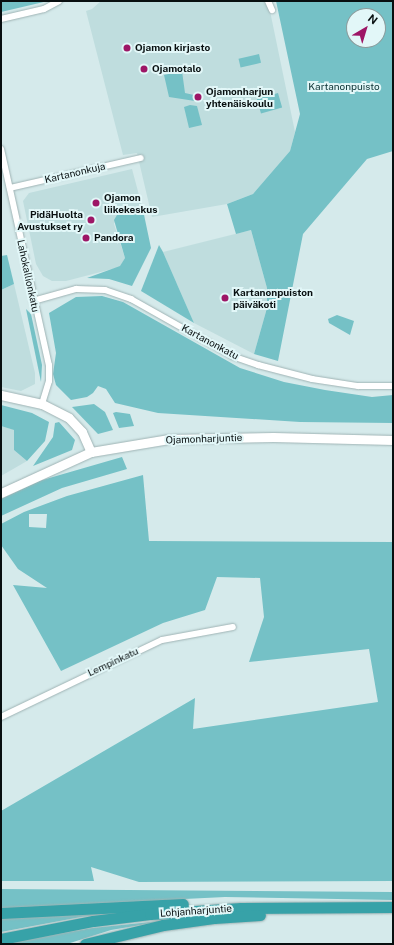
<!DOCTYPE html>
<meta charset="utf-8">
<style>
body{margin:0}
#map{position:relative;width:394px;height:945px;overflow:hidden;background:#d5eaeb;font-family:"Public Sans",sans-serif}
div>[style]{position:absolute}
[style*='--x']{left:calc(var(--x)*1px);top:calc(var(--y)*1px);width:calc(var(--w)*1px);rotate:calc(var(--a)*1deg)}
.built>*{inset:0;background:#bfddde}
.green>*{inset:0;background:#75c1c6;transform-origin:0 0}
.roads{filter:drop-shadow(0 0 1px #9fb3b4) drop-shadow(0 0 1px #9fb3b4)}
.street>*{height:6px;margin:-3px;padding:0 3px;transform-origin:3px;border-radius:3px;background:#fff}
.secondary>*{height:9px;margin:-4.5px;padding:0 4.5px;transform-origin:4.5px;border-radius:4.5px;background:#fff}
.highway>*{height:11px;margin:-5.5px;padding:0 5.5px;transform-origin:5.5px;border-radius:5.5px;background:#37a2a8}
.dots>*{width:11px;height:11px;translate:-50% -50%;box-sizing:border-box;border:2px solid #e2f7f8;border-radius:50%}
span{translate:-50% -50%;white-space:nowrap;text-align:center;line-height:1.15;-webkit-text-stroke:4px #e2f7f8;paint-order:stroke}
.poi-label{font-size:10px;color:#080f10;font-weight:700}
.left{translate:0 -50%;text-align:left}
.right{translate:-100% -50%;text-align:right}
.park-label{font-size:10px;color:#0a3133}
.street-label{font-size:10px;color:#080f10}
.frame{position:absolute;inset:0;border:2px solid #080f10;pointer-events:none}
.north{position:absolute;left:346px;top:8px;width:40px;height:40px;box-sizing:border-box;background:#e2f7f8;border:1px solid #8b9a9b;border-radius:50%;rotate:38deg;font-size:11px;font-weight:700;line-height:16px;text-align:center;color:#080f10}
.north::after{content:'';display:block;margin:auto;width:14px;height:18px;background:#9d1666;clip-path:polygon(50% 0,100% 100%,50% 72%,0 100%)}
</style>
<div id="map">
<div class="built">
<div style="clip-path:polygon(101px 1px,264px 1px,270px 11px,295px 132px,290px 151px,253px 194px,227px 204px,152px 217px,137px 153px,123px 155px,86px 11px,92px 9px)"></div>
<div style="clip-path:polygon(132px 169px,143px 210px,117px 215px,114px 224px,125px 258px,120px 267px,66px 281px,52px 281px,43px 276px,36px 264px,23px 201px,29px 193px)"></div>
<div style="clip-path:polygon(251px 230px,267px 288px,267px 308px,254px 354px,194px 323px,163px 252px)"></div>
<div style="clip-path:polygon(14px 284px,35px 373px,35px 384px,21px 391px,1px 387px,1px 290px)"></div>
<div style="clip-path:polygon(1px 426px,15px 430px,14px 450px,27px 461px,1px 476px)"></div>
</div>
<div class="green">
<div style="clip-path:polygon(1px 1px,48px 1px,1px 12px)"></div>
<div style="clip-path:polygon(evenodd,276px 1px,393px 1px,393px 151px,367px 159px,303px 234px,278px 361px,254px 354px,267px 308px,267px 288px,251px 230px,236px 234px,227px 204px,253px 194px,290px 151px,300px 114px,276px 1px,354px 16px,378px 16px,378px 40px,354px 40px,354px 16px)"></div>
<div style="left:259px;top:54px;width:9px;height:21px;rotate:77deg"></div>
<div style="clip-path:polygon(182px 71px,185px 93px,194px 95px,195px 101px,169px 97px,164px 75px)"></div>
<div style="left:278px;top:93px;width:15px;height:22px;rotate:74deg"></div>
<div style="clip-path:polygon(190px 105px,197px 106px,202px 125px,189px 128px,184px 107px)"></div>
<div style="clip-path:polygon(143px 210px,151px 248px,132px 286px,109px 279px,87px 278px,120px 266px,125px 258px,114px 220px,117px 215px)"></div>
<div style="clip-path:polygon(159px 245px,163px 252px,194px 323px,141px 291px)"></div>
<div style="clip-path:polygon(7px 255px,14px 284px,1px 290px,1px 256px)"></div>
<div style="clip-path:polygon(102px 296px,123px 302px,240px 368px,284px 382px,325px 390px,372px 397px,393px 395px,393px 423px,300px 422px,158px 413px,115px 403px,106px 389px,98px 386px,93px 393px,87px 397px,71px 400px,56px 385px,53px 374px,56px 353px,49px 313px,76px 297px)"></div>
<div style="clip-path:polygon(26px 309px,31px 314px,42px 365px,41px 382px)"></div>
<div style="clip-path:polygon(337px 315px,354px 321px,350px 335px,329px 323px,328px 319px)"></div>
<div style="clip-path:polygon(94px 404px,105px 412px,113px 430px,98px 434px,72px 407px)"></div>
<div style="clip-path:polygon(1px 405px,32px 413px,49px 422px,45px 441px,27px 461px,14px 450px,14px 430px,1px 426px)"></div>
<div style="clip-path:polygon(116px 412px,130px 414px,134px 426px,119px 428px,113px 413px)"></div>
<div style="clip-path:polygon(59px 422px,75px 440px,72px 450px,33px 466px,53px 437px,55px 423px)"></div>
<div style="clip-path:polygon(122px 457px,127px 469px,62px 488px,1px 516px,1px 499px,39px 481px)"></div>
<div style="clip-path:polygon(evenodd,143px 475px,149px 541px,393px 542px,393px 881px,139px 882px,91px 867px,94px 881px,1px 881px,1px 811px,195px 698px,193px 729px,378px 702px,369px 649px,249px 662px,264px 617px,260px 578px,217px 577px,205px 610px,163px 623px,61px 671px,13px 585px,47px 588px,18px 569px,1px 545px,1px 524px,24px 512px,67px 496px,143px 475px,29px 514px,47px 514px,46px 528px,29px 527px,29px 514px)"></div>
<div style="clip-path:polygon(1px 889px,393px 892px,393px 900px,225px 897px,1px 908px)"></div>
<div style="clip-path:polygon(115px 912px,81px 917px,1px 932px,1px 917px)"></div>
<div style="clip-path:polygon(171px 920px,111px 930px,67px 944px,1px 944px,92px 928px)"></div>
</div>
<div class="roads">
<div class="street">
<div style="--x:268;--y:1;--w:10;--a:66"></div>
<div style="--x:1;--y:19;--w:44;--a:-13.1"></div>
<div style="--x:44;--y:9;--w:17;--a:-28"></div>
<div style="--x:1;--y:149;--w:221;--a:77.5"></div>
<div style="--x:49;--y:365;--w:16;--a:90"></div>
<div style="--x:49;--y:381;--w:24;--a:107"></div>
<div style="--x:10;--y:188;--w:134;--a:-12.9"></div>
<div style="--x:33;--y:301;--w:45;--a:-15.6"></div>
<div style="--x:76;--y:289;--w:29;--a:2"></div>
<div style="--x:105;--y:290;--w:28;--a:19"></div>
<div style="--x:131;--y:299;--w:116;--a:29.4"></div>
<div style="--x:232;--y:356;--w:28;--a:19"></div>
<div style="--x:258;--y:365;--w:56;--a:14.5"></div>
<div style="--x:312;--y:379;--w:47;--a:8.7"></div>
<div style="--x:358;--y:386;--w:35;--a:0"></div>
<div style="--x:1;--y:717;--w:178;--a:-25.6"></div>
<div style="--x:162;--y:640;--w:72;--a:-10.4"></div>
</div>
<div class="secondary">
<div style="--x:1;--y:395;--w:42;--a:12.4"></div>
<div style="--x:42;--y:404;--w:30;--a:27"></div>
<div style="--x:69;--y:418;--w:19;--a:47"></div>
<div style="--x:82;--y:432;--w:22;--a:66"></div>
<div style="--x:1;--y:493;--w:99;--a:-24.5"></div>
<div style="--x:91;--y:452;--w:79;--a:-9.5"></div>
<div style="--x:169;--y:439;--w:104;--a:-1.1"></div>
<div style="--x:273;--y:437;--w:120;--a:1.4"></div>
</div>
<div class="highway">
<div style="--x:1;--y:913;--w:182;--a:-2.8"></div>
<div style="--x:1;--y:939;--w:94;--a:-11.1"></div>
<div style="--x:93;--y:921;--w:57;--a:-7"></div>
<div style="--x:150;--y:914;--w:91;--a:-3.8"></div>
<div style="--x:241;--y:908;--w:152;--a:-0.4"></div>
<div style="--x:85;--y:944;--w:80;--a:-13.7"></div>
<div style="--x:163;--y:925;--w:51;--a:-7.8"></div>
<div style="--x:214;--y:918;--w:46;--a:-3.7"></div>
</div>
</div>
<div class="dots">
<div style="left:127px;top:48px;background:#9d1666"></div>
<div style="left:144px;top:69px;background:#9d1666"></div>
<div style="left:198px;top:97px;background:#9d1666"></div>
<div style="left:96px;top:203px;background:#9d1666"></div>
<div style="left:91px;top:220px;background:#9d1666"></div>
<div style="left:86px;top:238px;background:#9d1666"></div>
<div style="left:225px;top:298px;background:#9d1666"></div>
</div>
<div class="poi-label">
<span class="left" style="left:135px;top:48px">Ojamon kirjasto</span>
<span class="left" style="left:152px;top:69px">Ojamotalo</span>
<span class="left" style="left:206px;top:97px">Ojamonharjun<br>yhtenäiskoulu</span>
<span class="left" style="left:104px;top:203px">Ojamon<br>liikekeskus</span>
<span class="right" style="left:83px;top:220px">PidäHuolta<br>Avustukset ry</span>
<span class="left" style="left:94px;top:238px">Pandora</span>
<span class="left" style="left:233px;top:298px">Kartanonpuiston<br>päiväkoti</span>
</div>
<div class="park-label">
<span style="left:344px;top:87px">Kartanonpuisto</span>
</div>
<div class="street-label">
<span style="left:75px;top:173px;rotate:-13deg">Kartanonkuja</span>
<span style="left:28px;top:276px;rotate:78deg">Lahokallionkatu</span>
<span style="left:210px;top:342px;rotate:28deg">Kartanonkatu</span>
<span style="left:204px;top:439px;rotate:-2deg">Ojamonharjuntie</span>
<span style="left:113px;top:662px;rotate:-25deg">Lempinkatu</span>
<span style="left:196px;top:911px;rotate:-4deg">Lohjanharjuntie</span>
</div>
<div class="frame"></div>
<div class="north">N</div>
</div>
